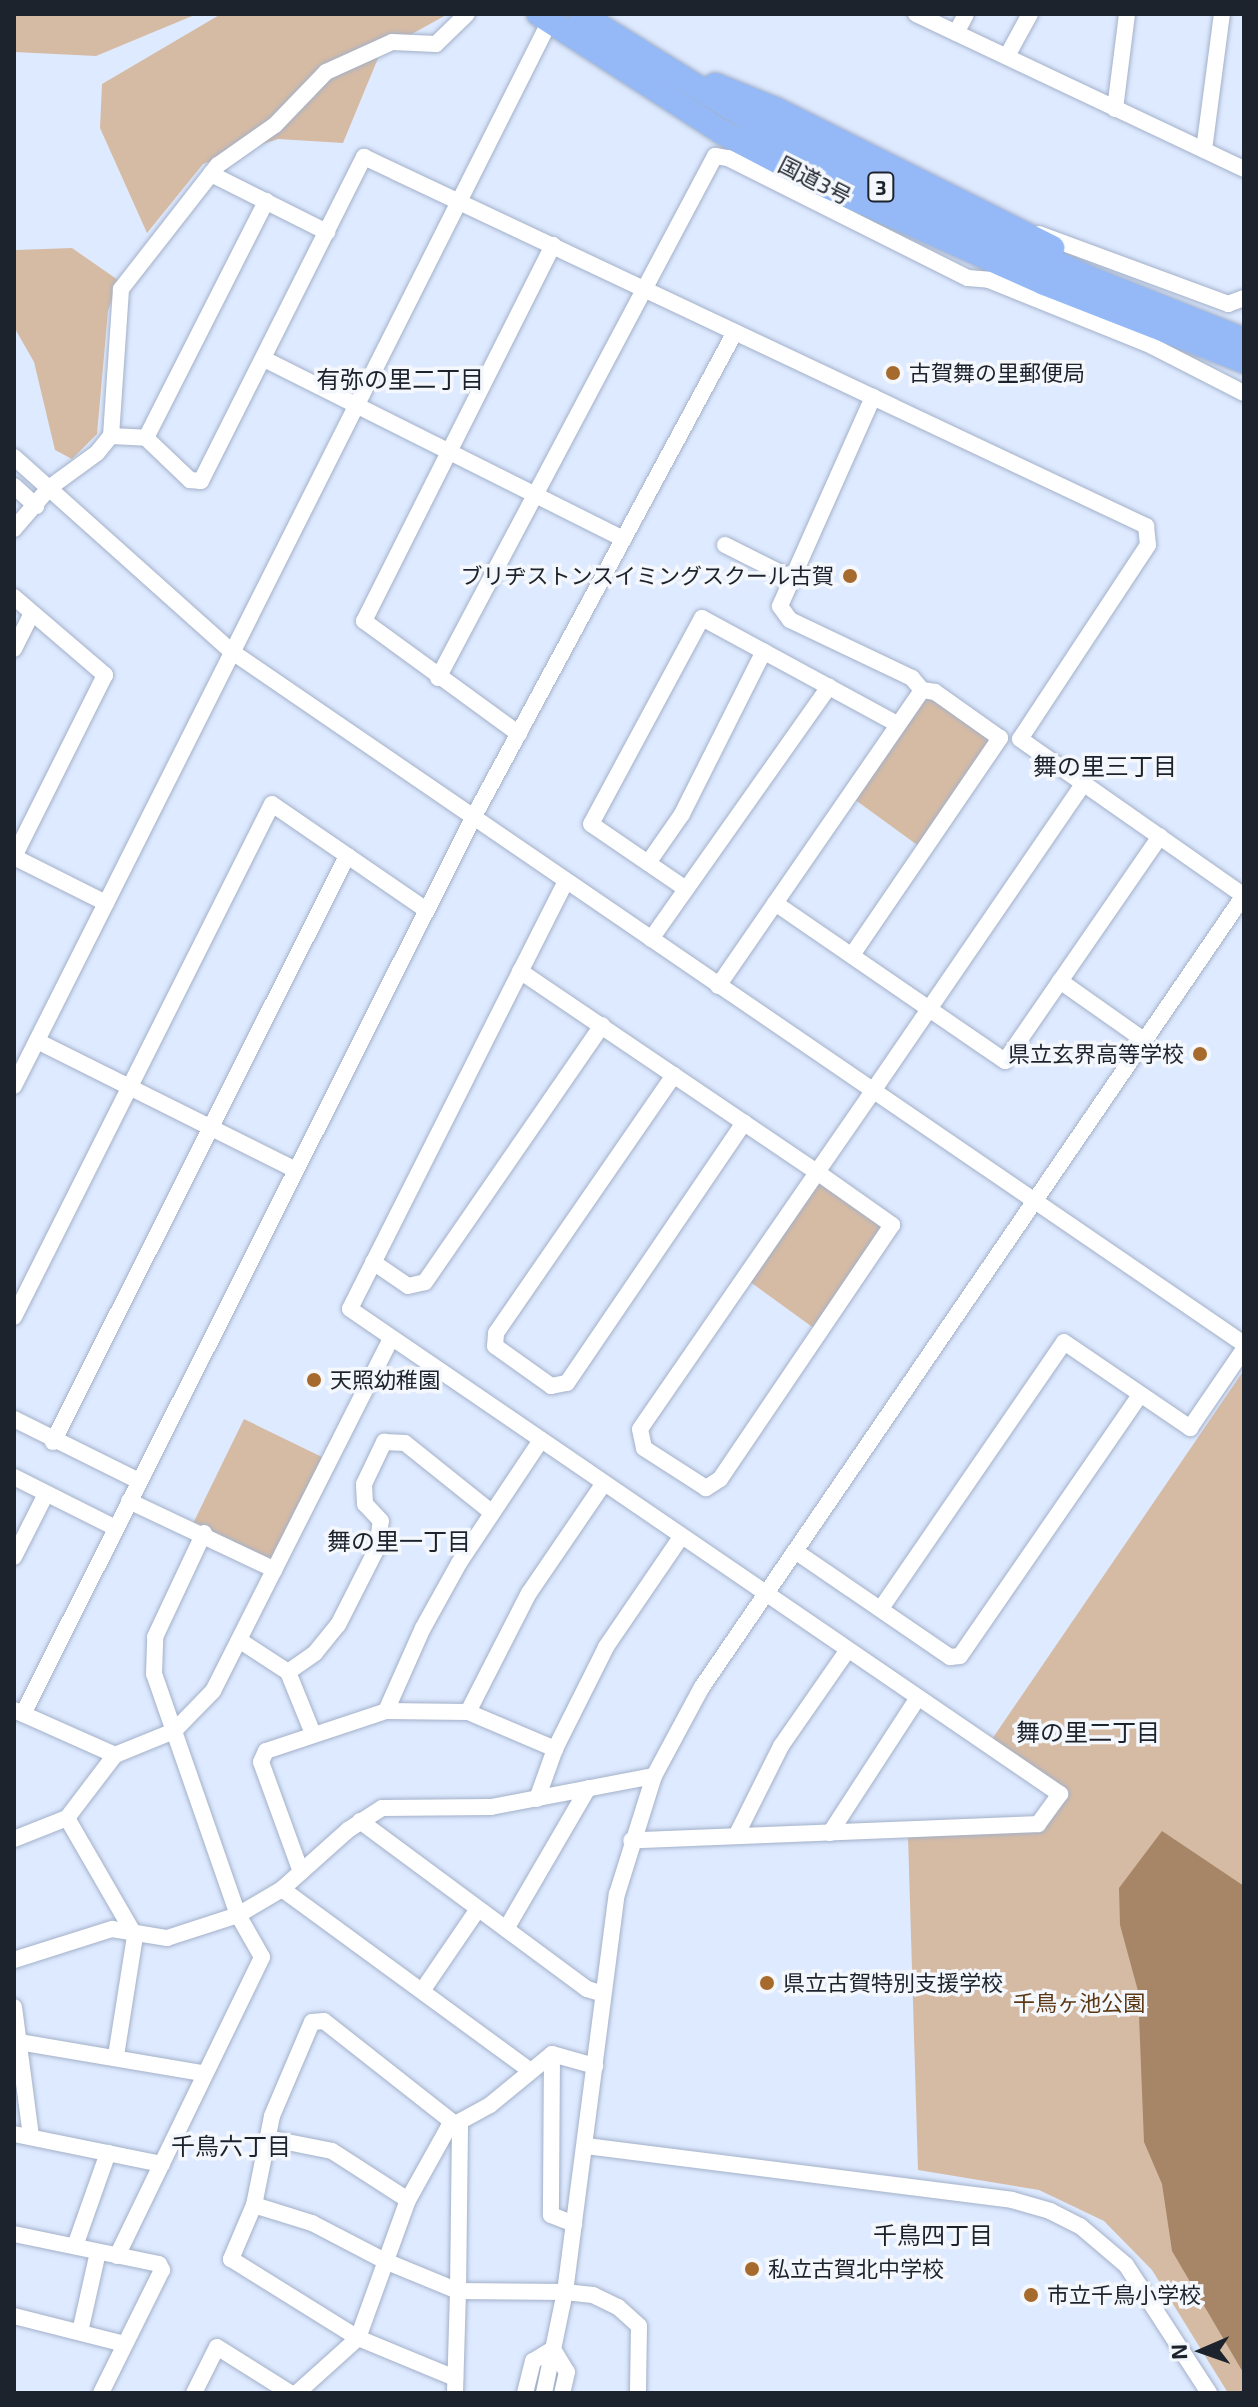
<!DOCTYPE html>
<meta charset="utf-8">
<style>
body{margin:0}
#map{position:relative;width:1258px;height:2407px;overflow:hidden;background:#deeaff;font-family:"Exo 2","Noto Sans JP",sans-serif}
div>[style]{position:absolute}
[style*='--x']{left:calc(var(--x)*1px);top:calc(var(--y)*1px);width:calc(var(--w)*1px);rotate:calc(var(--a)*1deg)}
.green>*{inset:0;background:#d6bba4;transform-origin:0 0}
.water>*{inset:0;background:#a78668}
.roads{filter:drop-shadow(0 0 2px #a3b1c9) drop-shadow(0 0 2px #a3b1c9)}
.minor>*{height:16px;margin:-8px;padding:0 8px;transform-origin:8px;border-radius:8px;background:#fff}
.highway>*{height:24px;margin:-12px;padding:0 12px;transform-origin:12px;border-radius:12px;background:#95b9f6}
.dots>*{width:22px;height:22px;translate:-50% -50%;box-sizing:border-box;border:4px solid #f4f7fc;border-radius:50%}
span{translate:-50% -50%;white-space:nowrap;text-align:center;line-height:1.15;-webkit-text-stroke:7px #f4f7fc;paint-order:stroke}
.shield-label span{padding:2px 6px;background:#f4f7fc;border:2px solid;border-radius:6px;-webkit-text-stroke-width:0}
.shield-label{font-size:20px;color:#1d232c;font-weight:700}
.street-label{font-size:22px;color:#1d232c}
.poi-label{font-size:22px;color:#1d232c}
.left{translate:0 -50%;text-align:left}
.right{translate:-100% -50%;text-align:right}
.park-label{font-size:22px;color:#5b3813}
.neighbourhood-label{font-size:24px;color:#1d232c}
.frame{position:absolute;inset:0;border:16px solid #1d232c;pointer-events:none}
.north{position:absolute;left:1162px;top:2311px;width:80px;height:80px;-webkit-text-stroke:6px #f4f7fc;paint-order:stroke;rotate:268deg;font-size:22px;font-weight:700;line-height:32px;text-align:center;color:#1d232c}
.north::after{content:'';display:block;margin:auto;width:28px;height:36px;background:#1d232c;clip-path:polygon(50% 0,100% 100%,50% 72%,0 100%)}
</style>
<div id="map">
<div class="green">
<div style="clip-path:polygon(14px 14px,197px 14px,96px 56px,14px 52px)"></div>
<div style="clip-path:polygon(221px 14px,448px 14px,381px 51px,343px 143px,278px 139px,203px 164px,147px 233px,100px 128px,102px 84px)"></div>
<div style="clip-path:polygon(14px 223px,16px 250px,72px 248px,118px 280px,108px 311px,97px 434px,72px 459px,55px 450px,34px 362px,14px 327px)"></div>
<div style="clip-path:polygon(924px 697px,934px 697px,989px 738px,990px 745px,920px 847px,854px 799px)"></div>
<div style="clip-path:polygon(822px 1184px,882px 1224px,882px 1230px,815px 1329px,749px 1281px,815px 1185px)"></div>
<div style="clip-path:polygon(1244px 1370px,1244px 2393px,1228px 2393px,1152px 2270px,1104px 2221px,1039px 2190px,918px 2170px,908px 1836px,1042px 1829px,1069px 1794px,990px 1742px)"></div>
<div style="left:244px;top:1419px;width:89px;height:115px;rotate:26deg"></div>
</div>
<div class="water">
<div style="clip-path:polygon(1162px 1831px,1244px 1886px,1244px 2374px,1172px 2251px,1162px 2184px,1144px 2142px,1138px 1991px,1120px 1925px,1119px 1888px)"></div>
</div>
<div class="roads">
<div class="minor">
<div style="--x:916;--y:14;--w:363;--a:25.3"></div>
<div style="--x:956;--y:33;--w:21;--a:-62"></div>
<div style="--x:1007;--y:56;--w:48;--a:-61.3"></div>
<div style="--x:1115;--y:109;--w:96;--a:-82.8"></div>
<div style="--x:1204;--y:150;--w:137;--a:-82.5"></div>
<div style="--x:211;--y:174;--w:130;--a:26.6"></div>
<div style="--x:1039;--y:234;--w:202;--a:20.3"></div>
<div style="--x:1228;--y:304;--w:17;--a:-21"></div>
<div style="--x:264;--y:359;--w:402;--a:26.6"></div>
<div style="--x:111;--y:436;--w:35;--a:3"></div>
<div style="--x:146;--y:438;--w:61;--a:43.7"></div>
<div style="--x:190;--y:480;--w:11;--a:5"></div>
<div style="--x:201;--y:481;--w:363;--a:-63.3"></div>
<div style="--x:364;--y:157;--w:865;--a:25.26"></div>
<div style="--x:1146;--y:526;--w:19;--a:84"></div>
<div style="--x:1148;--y:545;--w:232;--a:123.4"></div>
<div style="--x:1020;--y:739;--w:274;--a:35"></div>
<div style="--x:146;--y:438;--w:266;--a:-63.1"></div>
<div style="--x:14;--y:457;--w:291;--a:41.8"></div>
<div style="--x:231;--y:651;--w:1227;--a:34.38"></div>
<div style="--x:14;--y:486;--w:30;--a:42"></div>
<div style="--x:14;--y:529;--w:54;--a:-49.5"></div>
<div style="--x:49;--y:488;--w:59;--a:-36.1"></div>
<div style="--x:97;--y:453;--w:22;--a:-51"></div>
<div style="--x:111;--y:436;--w:147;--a:-86.1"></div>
<div style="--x:121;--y:289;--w:157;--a:-52"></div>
<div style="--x:218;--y:165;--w:70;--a:-35.1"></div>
<div style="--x:275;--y:125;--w:74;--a:-46.1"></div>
<div style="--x:326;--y:72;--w:72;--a:-24.4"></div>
<div style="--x:392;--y:42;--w:44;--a:2.6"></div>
<div style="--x:436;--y:44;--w:43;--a:-44.1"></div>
<div style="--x:725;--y:545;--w:72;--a:26.6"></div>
<div style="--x:14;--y:597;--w:120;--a:40.6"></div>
<div style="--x:105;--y:675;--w:203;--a:116.6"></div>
<div style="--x:14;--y:649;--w:40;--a:-63.4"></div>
<div style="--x:438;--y:678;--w:591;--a:-62.05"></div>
<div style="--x:715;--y:156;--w:13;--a:9"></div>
<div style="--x:728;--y:158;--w:268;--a:26.6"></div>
<div style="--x:968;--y:278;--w:21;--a:5"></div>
<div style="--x:989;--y:280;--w:176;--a:22"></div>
<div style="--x:1152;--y:346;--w:103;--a:27.1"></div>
<div style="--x:519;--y:734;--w:192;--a:-143.9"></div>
<div style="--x:364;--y:621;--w:421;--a:-63.3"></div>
<div style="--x:14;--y:857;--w:103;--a:26.6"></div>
<div style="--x:648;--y:863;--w:60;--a:-55.2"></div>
<div style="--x:682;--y:814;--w:182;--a:-63.3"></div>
<div style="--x:566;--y:881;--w:479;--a:116.8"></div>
<div style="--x:350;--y:1309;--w:860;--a:34.34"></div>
<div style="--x:1060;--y:1794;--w:37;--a:126"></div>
<div style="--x:1038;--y:1824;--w:407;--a:177.7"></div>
<div style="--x:686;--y:889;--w:115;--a:-145.6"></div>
<div style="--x:591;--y:824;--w:234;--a:-61.7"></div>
<div style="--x:702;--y:618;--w:222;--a:28.5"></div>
<div style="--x:775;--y:903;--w:279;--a:34.5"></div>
<div style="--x:1005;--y:1061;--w:273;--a:-55.4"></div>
<div style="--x:651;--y:939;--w:309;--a:-54.8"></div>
<div style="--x:852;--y:955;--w:263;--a:-55.7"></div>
<div style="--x:1000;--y:738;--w:80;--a:-144.7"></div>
<div style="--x:935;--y:692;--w:13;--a:-171"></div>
<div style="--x:520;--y:971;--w:359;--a:34.1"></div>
<div style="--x:817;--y:1172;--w:92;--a:35.2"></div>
<div style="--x:892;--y:1225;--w:307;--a:124.1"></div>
<div style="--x:720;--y:1479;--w:17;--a:147"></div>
<div style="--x:706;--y:1488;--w:74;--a:-147.2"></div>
<div style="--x:644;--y:1448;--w:19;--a:-102"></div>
<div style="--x:640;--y:1429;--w:312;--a:-55.4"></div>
<div style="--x:817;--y:1172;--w:98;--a:-55.3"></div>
<div style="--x:873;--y:1091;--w:368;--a:-55.6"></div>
<div style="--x:1060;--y:981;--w:104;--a:35.2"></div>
<div style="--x:718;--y:986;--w:359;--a:-55.4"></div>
<div style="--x:922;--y:690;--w:16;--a:-130"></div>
<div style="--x:912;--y:678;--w:135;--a:-154.6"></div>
<div style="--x:790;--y:620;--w:17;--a:-126"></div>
<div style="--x:780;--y:606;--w:229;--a:-66"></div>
<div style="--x:37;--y:1041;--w:289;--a:26.5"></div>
<div style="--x:674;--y:1075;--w:313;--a:124.6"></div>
<div style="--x:496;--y:1333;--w:13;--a:94"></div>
<div style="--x:495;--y:1346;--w:69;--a:35.5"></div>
<div style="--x:551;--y:1386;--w:16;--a:-11"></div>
<div style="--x:567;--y:1383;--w:315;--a:-55.8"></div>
<div style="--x:14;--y:1086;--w:1199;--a:-63.29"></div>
<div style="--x:373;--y:1262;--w:42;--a:34.4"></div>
<div style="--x:408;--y:1286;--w:17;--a:-13"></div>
<div style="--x:425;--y:1282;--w:312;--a:-55.4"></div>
<div style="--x:14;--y:1317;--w:574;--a:-63.3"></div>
<div style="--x:272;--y:804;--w:187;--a:34.5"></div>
<div style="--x:14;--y:1419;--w:140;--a:26.4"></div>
<div style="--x:53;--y:1442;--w:656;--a:-63.36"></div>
<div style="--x:14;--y:1477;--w:114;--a:26.6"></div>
<div style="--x:129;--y:1501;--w:161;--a:25.3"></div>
<div style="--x:795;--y:1551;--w:188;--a:34.4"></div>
<div style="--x:950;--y:1657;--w:10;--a:-6"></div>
<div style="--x:960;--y:1656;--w:317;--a:-55.4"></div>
<div style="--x:14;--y:1557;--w:71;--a:-63.1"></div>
<div style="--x:882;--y:1607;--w:321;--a:-55.5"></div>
<div style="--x:1064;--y:1342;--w:153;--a:34.3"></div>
<div style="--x:1190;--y:1428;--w:96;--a:-55.6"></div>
<div style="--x:239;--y:1640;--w:59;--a:33.1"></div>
<div style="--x:288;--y:1672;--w:67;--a:68"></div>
<div style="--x:288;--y:1672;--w:33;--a:-35"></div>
<div style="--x:315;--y:1653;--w:36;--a:-51"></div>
<div style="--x:338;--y:1625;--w:86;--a:-63.1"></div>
<div style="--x:377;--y:1548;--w:27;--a:-82"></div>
<div style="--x:381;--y:1521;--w:23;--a:-133"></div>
<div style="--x:365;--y:1504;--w:20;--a:-93"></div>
<div style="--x:364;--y:1484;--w:47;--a:-64.5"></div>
<div style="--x:384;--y:1442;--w:21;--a:3"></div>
<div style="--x:405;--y:1443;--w:110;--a:38.7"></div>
<div style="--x:14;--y:1710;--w:111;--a:24"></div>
<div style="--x:386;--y:1711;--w:91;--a:-66"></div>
<div style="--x:423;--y:1628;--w:74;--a:-61"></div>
<div style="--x:459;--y:1563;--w:148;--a:-56.3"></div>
<div style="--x:468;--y:1712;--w:134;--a:-62.9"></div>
<div style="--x:529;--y:1593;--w:133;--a:-55.7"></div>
<div style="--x:23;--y:1714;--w:1003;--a:-63.33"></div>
<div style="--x:473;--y:818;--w:552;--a:-61.67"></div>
<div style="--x:537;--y:1799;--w:53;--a:-70.2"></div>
<div style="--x:555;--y:1749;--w:114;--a:-63.4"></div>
<div style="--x:606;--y:1647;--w:133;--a:-55.7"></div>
<div style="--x:67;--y:1818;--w:136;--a:60"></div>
<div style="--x:135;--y:1936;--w:121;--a:99"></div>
<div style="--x:360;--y:1821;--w:282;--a:36.5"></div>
<div style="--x:587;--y:1989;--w:17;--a:17"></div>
<div style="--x:830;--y:1833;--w:160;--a:-57"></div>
<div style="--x:736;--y:1836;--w:101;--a:-63.4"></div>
<div style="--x:781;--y:1746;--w:116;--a:-55.2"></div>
<div style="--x:14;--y:1839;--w:57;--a:-21.6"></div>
<div style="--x:67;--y:1818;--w:79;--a:-52.7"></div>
<div style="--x:115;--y:1755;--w:64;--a:-22.1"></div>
<div style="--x:174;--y:1731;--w:56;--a:-45.7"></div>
<div style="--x:213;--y:1691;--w:395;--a:-63.2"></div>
<div style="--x:301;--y:1872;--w:117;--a:-110"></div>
<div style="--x:261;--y:1762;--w:12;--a:-66"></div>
<div style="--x:266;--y:1751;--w:126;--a:-18.4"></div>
<div style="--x:386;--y:1711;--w:82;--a:0.7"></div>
<div style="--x:468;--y:1712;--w:95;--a:23"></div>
<div style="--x:282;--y:1889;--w:305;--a:36.2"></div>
<div style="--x:506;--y:1929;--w:163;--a:-59.8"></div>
<div style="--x:14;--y:1960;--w:103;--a:-17.6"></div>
<div style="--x:112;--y:1929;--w:56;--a:9.3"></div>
<div style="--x:167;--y:1938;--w:75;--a:-17.9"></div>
<div style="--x:238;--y:1915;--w:51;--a:-30.6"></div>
<div style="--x:282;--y:1889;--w:89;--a:-41.8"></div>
<div style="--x:348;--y:1830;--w:40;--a:-32.9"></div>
<div style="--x:382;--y:1808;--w:109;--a:-0.5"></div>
<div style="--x:491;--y:1807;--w:166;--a:-10.8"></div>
<div style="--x:422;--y:1991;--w:99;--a:-55.7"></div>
<div style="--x:14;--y:2007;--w:131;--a:82.5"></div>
<div style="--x:19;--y:2042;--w:186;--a:9.6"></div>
<div style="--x:552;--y:2054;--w:161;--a:90.4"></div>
<div style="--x:551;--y:2215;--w:25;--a:21"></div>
<div style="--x:14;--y:2134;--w:151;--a:11.5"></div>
<div style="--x:267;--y:2138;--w:66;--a:11.3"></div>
<div style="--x:332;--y:2151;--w:90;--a:32.8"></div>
<div style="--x:586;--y:2146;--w:429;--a:7.2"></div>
<div style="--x:1012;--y:2200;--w:40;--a:16"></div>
<div style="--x:1050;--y:2211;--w:34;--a:27"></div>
<div style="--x:1080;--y:2226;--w:60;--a:40.3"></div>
<div style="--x:1126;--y:2265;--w:153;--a:57"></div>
<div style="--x:254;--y:2205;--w:59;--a:113.1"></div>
<div style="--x:231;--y:2259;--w:150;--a:31.9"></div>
<div style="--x:358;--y:2338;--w:105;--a:22.4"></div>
<div style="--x:14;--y:2234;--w:148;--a:11.7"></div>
<div style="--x:159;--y:2264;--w:7;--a:63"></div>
<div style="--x:162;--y:2270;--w:137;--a:116.4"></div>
<div style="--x:75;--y:2246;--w:99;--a:-70.5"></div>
<div style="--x:117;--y:2256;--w:332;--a:-64.1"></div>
<div style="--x:262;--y:1957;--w:48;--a:-119.7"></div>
<div style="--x:238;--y:1915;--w:255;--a:-109.2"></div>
<div style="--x:154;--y:1674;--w:37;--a:-88"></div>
<div style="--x:155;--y:1637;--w:115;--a:-64.8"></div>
<div style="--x:14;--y:2316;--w:114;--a:14.2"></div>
<div style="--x:80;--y:2332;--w:82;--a:-77.3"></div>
<div style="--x:194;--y:2393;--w:51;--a:-63.4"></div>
<div style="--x:217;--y:2347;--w:86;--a:32.2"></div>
<div style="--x:297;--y:2393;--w:82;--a:-42"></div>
<div style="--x:358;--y:2338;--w:147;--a:-70.1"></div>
<div style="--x:408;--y:2200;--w:82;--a:-60.9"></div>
<div style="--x:448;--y:2128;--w:48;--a:-28.7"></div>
<div style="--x:490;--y:2105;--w:80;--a:-39.4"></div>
<div style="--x:552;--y:2054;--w:45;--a:15.6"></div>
<div style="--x:455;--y:2393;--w:102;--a:-88.3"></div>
<div style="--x:458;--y:2291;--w:163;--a:-89.3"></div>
<div style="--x:460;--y:2128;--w:173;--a:-141.8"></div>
<div style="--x:324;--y:2021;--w:12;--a:175"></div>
<div style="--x:312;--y:2022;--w:102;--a:113.1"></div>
<div style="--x:272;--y:2116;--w:91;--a:101.4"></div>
<div style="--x:254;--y:2205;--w:61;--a:17.2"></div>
<div style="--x:312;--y:2223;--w:82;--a:27.5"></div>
<div style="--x:385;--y:2261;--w:79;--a:22.3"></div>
<div style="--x:458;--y:2291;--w:107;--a:0.5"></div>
<div style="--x:565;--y:2292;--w:28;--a:6"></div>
<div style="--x:593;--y:2295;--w:28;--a:26"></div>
<div style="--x:618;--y:2307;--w:28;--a:42"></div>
<div style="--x:639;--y:2326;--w:67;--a:90.9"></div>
<div style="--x:525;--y:2393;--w:33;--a:-76"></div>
<div style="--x:533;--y:2361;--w:23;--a:-31"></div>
<div style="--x:553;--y:2349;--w:27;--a:59"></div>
<div style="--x:567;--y:2372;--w:22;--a:103"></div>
<div style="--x:544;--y:2393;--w:103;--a:-78.3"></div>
<div style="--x:565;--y:2292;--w:401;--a:-82.6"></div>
<div style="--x:617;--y:1894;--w:124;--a:-72.6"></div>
<div style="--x:654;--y:1776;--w:101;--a:-61.7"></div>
<div style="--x:702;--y:1687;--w:960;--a:-55.61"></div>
</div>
<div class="highway">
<div style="--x:539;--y:14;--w:218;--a:32.8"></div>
<div style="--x:722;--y:132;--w:103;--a:27.8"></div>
<div style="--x:813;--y:180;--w:253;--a:24"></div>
<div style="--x:1044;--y:283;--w:215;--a:21.3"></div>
<div style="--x:580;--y:14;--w:218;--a:31.9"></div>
<div style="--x:765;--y:129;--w:77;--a:26.9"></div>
<div style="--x:834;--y:164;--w:274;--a:24.1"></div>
<div style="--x:1084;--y:276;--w:172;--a:21.8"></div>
<div style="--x:715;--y:85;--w:67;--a:22"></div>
<div style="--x:777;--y:110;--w:308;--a:26.6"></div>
</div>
</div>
<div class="dots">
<div style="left:893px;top:373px;background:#a66a2c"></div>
<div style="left:850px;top:576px;background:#a66a2c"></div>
<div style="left:1200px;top:1054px;background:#a66a2c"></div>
<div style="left:314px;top:1380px;background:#a66a2c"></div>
<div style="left:767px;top:1983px;background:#a66a2c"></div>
<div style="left:752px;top:2269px;background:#a66a2c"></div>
<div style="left:1031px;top:2295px;background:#a66a2c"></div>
</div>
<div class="shield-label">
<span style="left:881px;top:187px">3</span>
</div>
<div class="street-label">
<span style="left:815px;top:180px;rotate:27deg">国道3号</span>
</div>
<div class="poi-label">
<span class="left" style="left:909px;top:373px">古賀舞の里郵便局</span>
<span class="right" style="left:834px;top:576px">ブリヂストンスイミングスクール古賀</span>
<span class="right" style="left:1184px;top:1054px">県立玄界高等学校</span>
<span class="left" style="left:330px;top:1380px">天照幼稚園</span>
<span class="left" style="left:783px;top:1983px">県立古賀特別支援学校</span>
<span class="left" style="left:768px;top:2269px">私立古賀北中学校</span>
<span class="left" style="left:1047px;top:2295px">市立千鳥小学校</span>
</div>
<div class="park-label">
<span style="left:1079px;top:2003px">千鳥ヶ池公園</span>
</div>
<div class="neighbourhood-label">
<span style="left:400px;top:379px">有弥の里二丁目</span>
<span style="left:1105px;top:766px">舞の里三丁目</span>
<span style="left:399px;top:1541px">舞の里一丁目</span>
<span style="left:1088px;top:1732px">舞の里二丁目</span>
<span style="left:231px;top:2146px">千鳥六丁目</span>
<span style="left:933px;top:2235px">千鳥四丁目</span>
</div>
<div class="frame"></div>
<div class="north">N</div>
</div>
